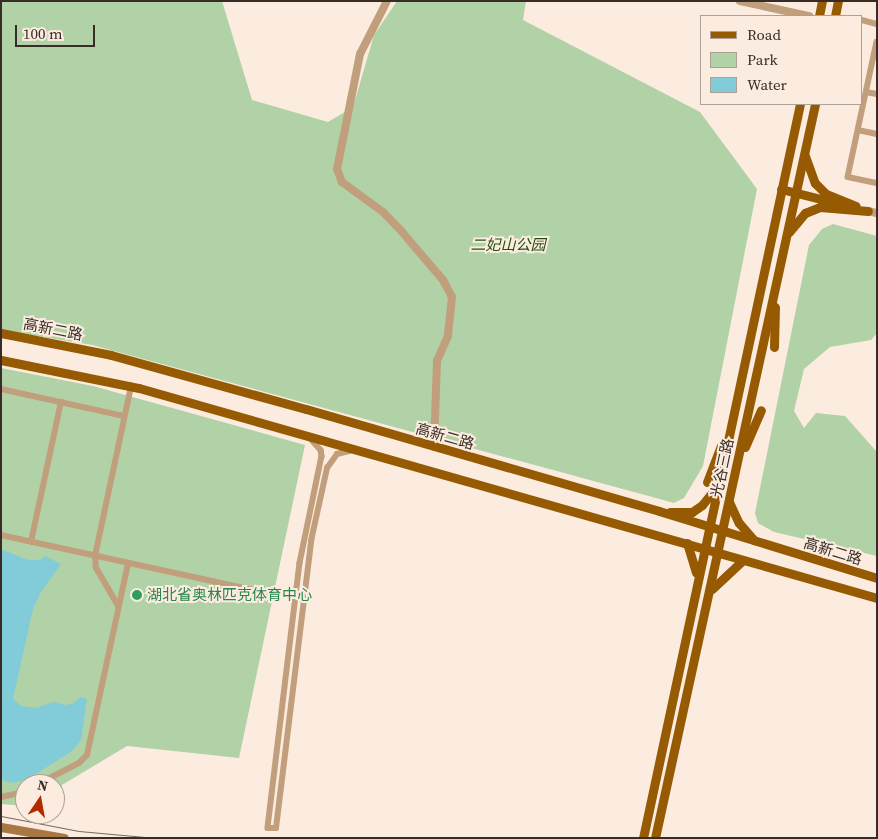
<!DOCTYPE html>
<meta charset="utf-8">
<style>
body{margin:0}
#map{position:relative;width:878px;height:839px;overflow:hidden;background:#fcece0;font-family:"Source Serif 4","Noto Sans SC",serif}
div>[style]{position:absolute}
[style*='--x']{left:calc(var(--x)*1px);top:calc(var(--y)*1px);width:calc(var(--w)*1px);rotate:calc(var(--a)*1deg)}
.green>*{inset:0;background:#b1d2a6}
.water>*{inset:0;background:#81ccd8}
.minor>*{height:5.5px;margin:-2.75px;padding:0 2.75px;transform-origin:2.75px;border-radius:2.75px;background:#c19f7d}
.tertiary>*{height:8px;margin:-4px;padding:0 4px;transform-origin:4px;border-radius:4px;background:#c19f7d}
.secondary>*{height:9px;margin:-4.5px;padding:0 4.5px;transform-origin:4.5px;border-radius:4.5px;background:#a97743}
.primary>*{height:9px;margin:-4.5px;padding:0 4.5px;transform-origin:4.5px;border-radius:4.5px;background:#965a02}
.tram>*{height:1px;margin:-0.5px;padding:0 0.5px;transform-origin:0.5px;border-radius:0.5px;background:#766a61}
.dots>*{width:14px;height:14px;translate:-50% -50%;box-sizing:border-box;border:2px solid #fcece0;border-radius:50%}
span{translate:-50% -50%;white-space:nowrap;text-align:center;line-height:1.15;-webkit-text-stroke:4px #fcece0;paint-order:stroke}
.park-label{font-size:15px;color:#214f0f;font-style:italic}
.street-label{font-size:15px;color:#372d26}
.leisure-label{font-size:15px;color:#27864d}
.left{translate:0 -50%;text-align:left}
.frame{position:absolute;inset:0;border:2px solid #372d26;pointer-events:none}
.legend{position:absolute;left:700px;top:15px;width:162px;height:90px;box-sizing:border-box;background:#fcece0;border:1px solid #ada096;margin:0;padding:6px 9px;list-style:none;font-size:15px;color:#372d26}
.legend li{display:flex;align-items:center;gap:10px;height:25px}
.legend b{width:25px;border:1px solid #ada096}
.north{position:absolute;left:15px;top:774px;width:50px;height:50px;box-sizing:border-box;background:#fcece0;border:1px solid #ada096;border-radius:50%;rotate:12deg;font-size:14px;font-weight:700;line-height:20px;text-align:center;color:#372d26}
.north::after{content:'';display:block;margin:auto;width:18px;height:22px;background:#b42a00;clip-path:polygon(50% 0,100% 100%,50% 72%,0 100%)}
.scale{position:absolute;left:15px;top:25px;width:80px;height:22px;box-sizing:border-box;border:2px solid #372d26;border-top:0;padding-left:6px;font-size:15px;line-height:18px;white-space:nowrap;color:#372d26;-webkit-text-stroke:4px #fcece0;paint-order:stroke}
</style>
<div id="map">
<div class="green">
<div style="clip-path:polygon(1px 1px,222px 1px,252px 100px,328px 122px,353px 107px,374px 35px,397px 1px,526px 1px,523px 20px,700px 112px,757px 189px,703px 466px,684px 498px,674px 503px,656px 498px,92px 345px,1px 330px)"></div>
<div style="clip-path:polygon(833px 224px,877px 236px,877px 333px,871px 340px,830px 347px,804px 369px,794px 411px,804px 428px,816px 413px,845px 416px,877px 452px,877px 556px,774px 532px,758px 523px,755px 513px,809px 245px,822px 229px)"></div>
<div style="clip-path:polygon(1px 368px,93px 386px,305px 445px,239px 758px,127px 746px,62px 785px,61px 809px,55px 808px,55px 784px,25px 784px,25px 806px,1px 804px)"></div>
</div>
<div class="water">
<div style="clip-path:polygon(1px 549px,28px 560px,40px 560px,45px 556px,61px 564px,41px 592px,33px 609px,13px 699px,21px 706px,36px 708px,53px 702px,66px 705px,74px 703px,80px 697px,87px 699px,81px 740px,72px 751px,28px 779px,13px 783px,1px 780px)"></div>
</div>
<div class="minor">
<div style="--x:862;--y:20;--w:16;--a:15"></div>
<div style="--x:877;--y:42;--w:138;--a:102.1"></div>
<div style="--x:848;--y:177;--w:30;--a:12"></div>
<div style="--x:866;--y:92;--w:11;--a:10"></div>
<div style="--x:858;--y:130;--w:19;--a:12"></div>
<div style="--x:1;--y:389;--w:126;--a:12.4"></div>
<div style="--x:311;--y:439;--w:15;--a:48"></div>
<div style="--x:321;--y:450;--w:6;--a:81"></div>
<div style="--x:322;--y:456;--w:109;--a:101.6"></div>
<div style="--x:300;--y:563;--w:267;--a:96.9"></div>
<div style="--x:268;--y:828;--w:8;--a:0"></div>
<div style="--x:276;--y:828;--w:289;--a:-83"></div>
<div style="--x:311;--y:541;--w:75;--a:-77.6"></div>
<div style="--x:327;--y:468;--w:17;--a:-54"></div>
<div style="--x:337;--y:454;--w:16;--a:-14"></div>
<div style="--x:1;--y:535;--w:267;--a:12.3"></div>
<div style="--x:31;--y:542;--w:143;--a:-77.9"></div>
<div style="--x:118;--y:606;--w:44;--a:-120.1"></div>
<div style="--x:96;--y:568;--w:12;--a:-95"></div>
<div style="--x:95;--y:556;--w:174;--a:-78"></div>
<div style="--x:38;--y:784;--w:46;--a:-27.1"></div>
<div style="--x:79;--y:763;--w:11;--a:-45"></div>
<div style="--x:87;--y:755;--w:196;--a:-77.9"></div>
<div style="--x:1;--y:797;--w:25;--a:-12"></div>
</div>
<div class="tertiary">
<div style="--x:387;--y:1;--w:59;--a:117"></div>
<div style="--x:360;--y:54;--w:117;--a:101.3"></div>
<div style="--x:337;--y:169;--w:14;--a:69"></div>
<div style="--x:342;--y:182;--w:51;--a:36.2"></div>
<div style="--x:383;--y:212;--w:28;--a:46"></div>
<div style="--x:402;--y:232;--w:63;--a:49.5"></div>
<div style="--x:443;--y:280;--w:19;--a:62"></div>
<div style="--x:452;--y:297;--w:39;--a:96"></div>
<div style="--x:448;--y:336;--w:27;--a:114"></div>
<div style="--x:437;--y:361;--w:86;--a:92"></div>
<div style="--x:740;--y:1;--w:71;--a:12.3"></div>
<div style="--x:868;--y:211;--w:9;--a:13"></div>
</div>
<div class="secondary">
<div style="--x:1;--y:827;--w:64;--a:9.9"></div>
</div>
<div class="primary">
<div style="--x:819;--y:16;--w:15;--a:-79"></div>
<div style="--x:835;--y:16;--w:15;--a:-79"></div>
<div style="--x:805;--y:156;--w:29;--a:70"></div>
<div style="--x:815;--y:183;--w:16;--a:45"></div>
<div style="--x:826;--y:194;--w:32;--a:22"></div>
<div style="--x:781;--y:189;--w:58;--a:14"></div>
<div style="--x:789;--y:232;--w:25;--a:-50"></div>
<div style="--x:805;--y:213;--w:16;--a:-22"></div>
<div style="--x:820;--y:207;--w:48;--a:4.8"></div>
<div style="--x:1;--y:333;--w:112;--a:11.3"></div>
<div style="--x:111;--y:355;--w:202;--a:15.5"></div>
<div style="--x:306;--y:409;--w:367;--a:16.1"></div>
<div style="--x:659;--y:511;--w:228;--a:17.1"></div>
<div style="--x:774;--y:347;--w:40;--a:-88.6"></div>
<div style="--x:1;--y:360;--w:141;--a:11.5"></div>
<div style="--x:139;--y:388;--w:767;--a:15.88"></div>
<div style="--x:745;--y:447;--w:40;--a:-66.6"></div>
<div style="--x:707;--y:482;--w:40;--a:-69"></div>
<div style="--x:729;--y:502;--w:23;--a:65"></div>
<div style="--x:739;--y:523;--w:23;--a:49"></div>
<div style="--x:670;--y:512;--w:22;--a:0"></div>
<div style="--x:692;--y:512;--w:12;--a:-35"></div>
<div style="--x:702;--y:505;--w:21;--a:-51"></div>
<div style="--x:687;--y:543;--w:31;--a:73"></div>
<div style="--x:712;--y:589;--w:41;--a:-43"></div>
<div style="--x:643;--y:838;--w:751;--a:-77.93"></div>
<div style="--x:655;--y:838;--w:751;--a:-77.7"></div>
</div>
<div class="tram">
<div style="--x:1;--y:816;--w:79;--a:10.9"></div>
<div style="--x:79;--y:831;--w:77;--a:5.2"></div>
</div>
<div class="dots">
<div style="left:137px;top:595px;background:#2e9e5b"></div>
</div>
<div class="park-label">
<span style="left:508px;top:245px">二妃山公园</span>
</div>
<div class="street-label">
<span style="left:53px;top:329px;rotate:11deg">高新二路</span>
<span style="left:445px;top:436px;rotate:16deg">高新二路</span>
<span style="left:722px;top:468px;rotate:-78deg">光谷三路</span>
<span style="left:833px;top:551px;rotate:17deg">高新二路</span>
</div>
<div class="leisure-label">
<span class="left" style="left:147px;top:595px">湖北省奥林匹克体育中心</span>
</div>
<div class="frame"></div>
<ul class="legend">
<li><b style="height:6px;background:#965a02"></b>Road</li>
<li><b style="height:14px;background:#b1d2a6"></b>Park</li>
<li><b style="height:14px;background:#81ccd8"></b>Water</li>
</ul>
<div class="north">N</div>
<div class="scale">100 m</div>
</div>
